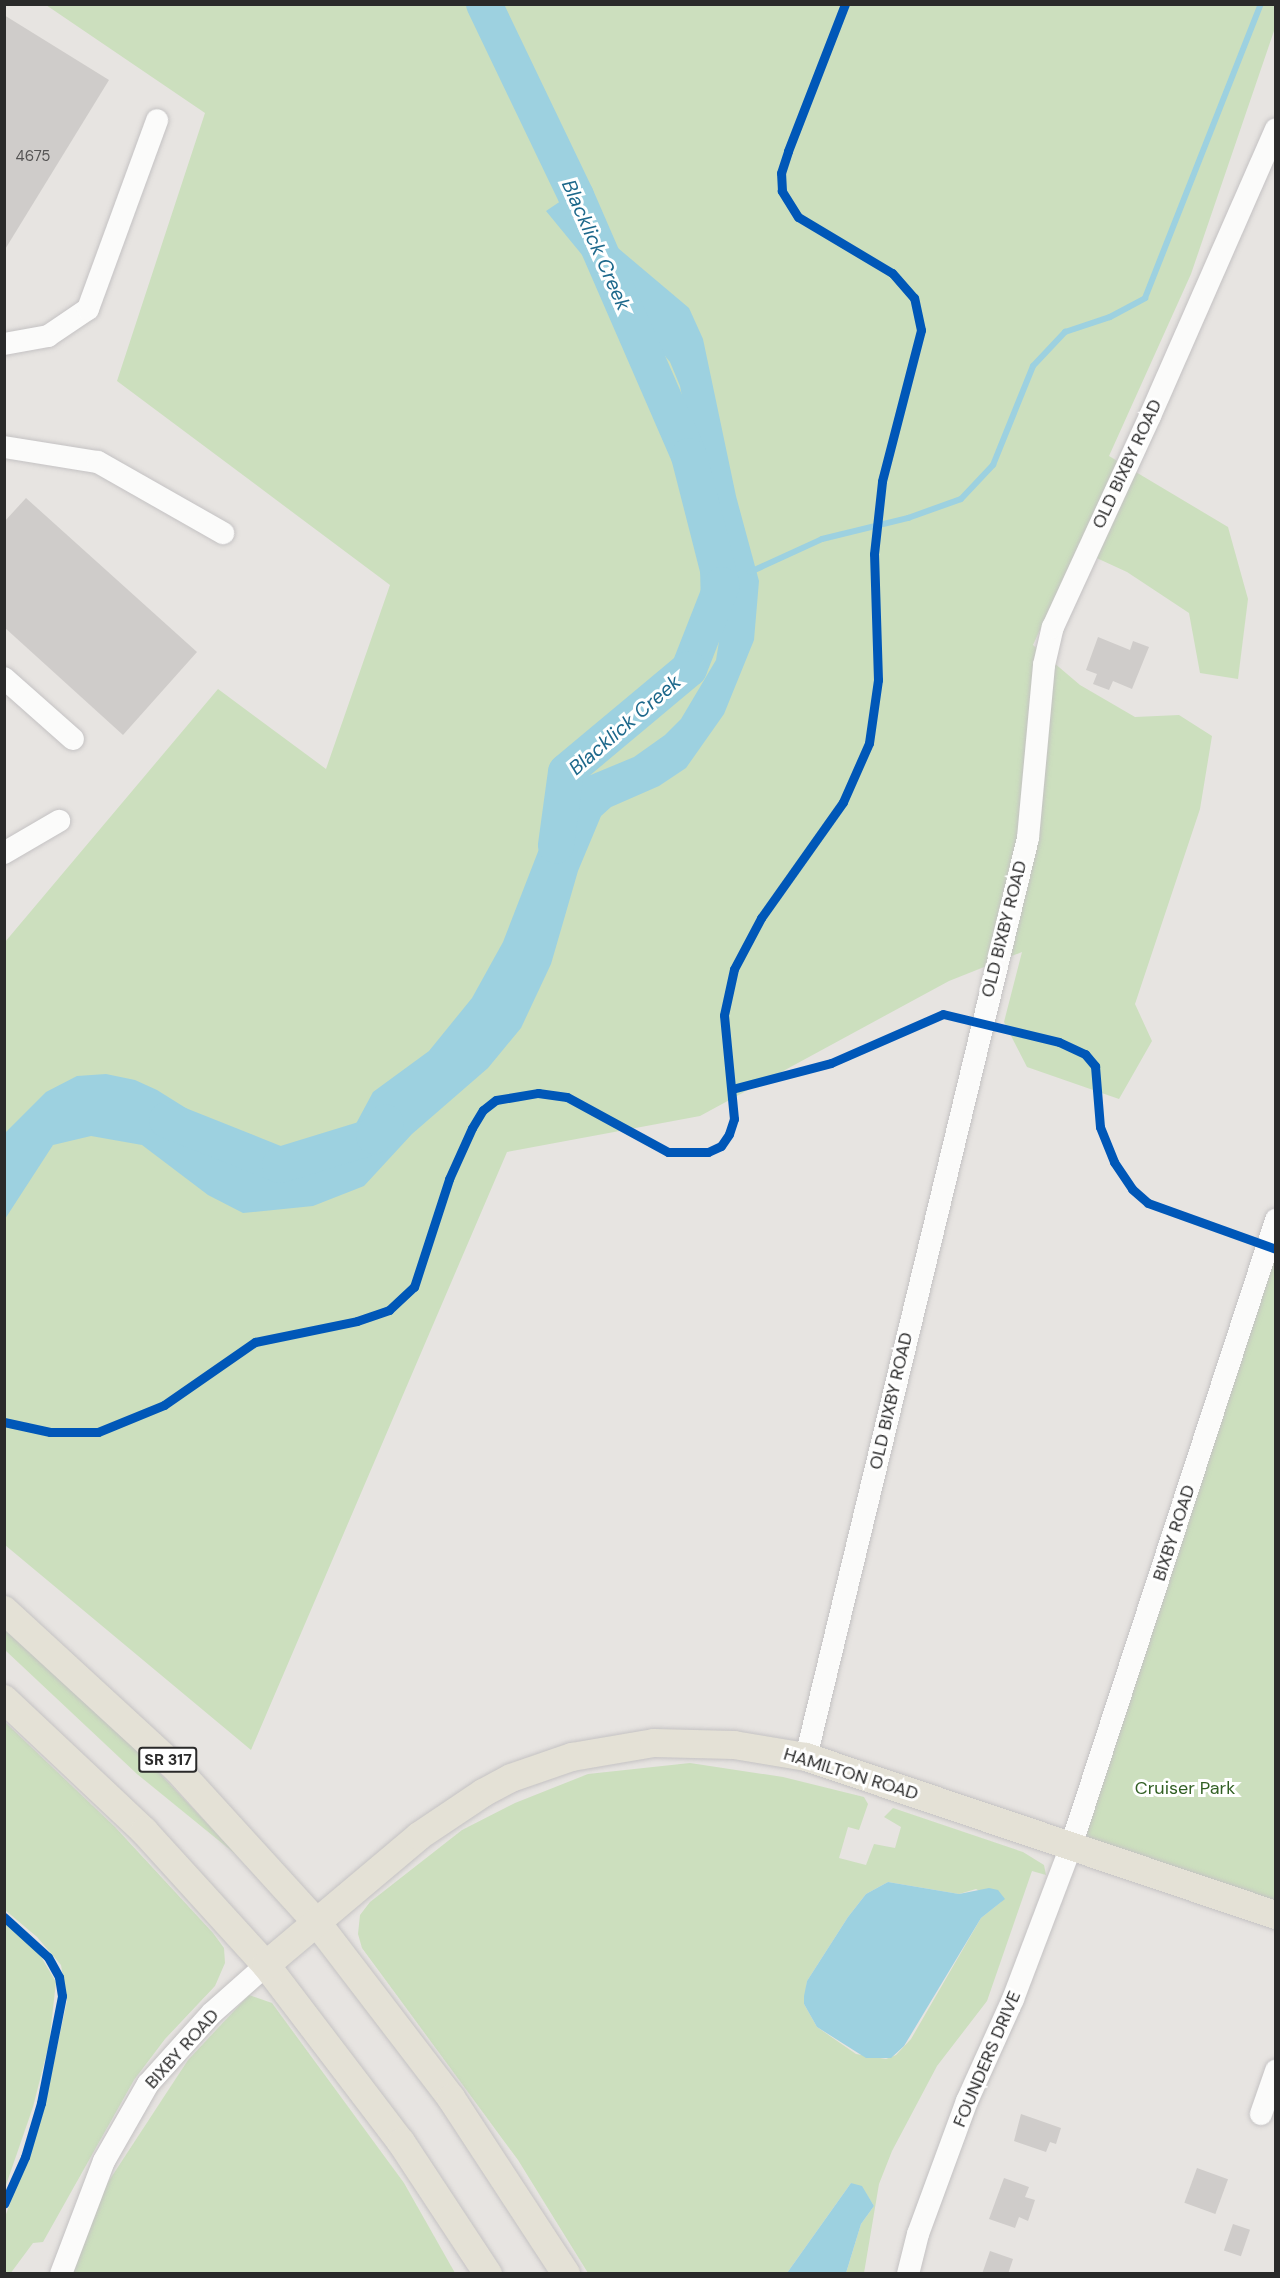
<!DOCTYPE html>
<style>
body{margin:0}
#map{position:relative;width:1280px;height:2278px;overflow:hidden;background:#e7e4e1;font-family:"DM Sans",sans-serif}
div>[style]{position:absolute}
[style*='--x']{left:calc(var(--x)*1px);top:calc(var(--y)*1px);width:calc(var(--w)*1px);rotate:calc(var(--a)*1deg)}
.green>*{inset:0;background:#ccdfbe}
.water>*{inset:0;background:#9dd1e0}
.stream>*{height:6px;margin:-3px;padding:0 3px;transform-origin:3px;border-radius:3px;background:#9dd1e0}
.river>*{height:36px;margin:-18px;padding:0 18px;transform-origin:18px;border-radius:18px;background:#9dd1e0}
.building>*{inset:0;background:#cfccca;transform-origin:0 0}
.roads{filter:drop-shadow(0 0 2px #c4c2c3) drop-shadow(0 0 2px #c4c2c3)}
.minor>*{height:22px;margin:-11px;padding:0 11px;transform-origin:11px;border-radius:11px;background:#fbfbfa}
.major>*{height:28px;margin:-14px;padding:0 14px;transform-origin:14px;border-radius:14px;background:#e4e1d6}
.cycleway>*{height:9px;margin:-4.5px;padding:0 4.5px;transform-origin:4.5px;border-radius:4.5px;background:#0057b8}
span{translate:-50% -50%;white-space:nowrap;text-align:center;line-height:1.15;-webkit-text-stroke:6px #fff;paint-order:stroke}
.number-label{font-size:15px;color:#545353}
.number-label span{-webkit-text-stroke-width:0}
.shield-label span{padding:2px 4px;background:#fff;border:2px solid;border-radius:4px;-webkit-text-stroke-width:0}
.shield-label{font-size:16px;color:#2a2a2a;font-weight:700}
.street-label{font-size:18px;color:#2a2a2a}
.park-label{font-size:18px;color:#315f23}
.water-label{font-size:20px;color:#1d688b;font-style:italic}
.frame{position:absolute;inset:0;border:6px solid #2a2a2a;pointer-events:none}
</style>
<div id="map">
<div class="green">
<div style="clip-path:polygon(46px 5px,1275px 5px,1275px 28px,1191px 274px,1109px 456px,1228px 527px,1248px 599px,1238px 679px,1200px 673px,1189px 613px,1127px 572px,1077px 549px,1033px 645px,1080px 685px,1135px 717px,1179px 715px,1212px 736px,1200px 809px,1135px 1004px,1152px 1041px,1119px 1099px,1027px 1067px,1004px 1022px,1022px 952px,949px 981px,700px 1116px,507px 1152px,251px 1750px,5px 1545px,5px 942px,218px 689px,326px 769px,390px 585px,117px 381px,205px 113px)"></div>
<div style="clip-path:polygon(1275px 1220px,1275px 1915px,1071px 1846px)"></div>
<div style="clip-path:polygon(4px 1629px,145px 1758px,239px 1857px,137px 1774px,5px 1650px)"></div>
<div style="clip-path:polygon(5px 1722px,115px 1827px,213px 1933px,224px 1948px,225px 1963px,215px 1986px,165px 2039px,134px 2080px,43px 2242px,33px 2243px,10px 2274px,5px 2273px,5px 2217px,42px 2117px,67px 2001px,61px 1965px,37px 1937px,5px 1910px)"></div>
<div style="clip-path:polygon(evenodd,690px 1763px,783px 1777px,864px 1797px,868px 1804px,859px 1830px,848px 1827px,839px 1858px,866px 1865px,874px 1844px,895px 1848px,901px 1827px,884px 1817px,893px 1808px,1023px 1852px,1044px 1865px,1046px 1875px,1032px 1871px,987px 2001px,937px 2066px,892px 2151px,879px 2184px,864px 2273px,846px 2273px,861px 2224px,874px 2206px,865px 2192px,851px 2183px,787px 2273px,588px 2273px,518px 2160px,362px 1948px,358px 1934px,360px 1915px,370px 1902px,462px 1830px,515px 1803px,588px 1774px,690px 1763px,888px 1882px,959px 1894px,976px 1889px,1001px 1902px,981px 1918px,911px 2039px,896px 2055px,886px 2059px,856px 2054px,817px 2027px,804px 2004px,807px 1981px,848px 1917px,866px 1894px,888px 1882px)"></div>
<div style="clip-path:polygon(5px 1923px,40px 1955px,56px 1982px,49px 2044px,33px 2107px,5px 2188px)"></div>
<div style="clip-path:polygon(249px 1995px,272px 2003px,404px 2183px,455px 2273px,71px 2274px,97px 2199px,188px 2060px)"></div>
</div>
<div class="water">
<div style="clip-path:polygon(586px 184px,612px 243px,689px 308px,703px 339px,736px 496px,759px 581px,754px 640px,724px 714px,686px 768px,659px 786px,611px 807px,601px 816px,578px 871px,551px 964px,521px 1028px,488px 1068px,412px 1134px,364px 1186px,313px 1206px,243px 1213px,208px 1195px,142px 1145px,91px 1136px,53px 1145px,5px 1219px,5px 1133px,46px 1092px,77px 1076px,106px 1074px,135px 1080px,157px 1090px,189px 1110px,216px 1143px,238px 1160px,260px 1168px,313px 1168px,332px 1158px,343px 1148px,373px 1092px,429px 1051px,472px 998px,503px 942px,553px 813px,567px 789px,581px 779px,634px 757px,665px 735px,681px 719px,716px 660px,722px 623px,715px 610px,701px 611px,698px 479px,680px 386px,670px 362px,546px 211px)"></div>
<div style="clip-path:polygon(888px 1882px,959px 1894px,989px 1888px,998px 1890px,1005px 1899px,981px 1918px,904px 2046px,891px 2058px,866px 2058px,817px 2027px,804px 2004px,804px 1996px,807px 1981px,848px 1917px,866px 1894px)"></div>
<div style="clip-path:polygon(851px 2183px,862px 2186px,874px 2206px,861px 2224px,846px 2273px,787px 2273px)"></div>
</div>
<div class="stream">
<div style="--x:750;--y:572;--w:79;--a:-24.6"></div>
<div style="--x:822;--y:539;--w:89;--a:-13.7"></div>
<div style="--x:908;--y:518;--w:56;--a:-19.7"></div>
<div style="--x:961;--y:499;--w:47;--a:-46.7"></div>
<div style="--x:993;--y:465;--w:107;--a:-68"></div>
<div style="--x:1033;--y:366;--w:47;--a:-46.7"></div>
<div style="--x:1065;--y:332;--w:47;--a:-18.4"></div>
<div style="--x:1110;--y:317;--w:40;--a:-28"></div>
<div style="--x:1145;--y:298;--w:316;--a:-68.5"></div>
</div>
<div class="river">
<div style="--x:484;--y:4;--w:213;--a:64.4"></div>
<div style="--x:576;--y:196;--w:283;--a:66.5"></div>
<div style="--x:689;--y:456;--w:133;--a:75.7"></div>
<div style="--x:722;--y:585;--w:90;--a:111.4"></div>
<div style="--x:689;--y:669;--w:160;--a:140.1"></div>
<div style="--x:566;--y:772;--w:74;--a:97.8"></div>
<div style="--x:167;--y:1120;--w:122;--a:21.7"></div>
<div style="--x:280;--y:1165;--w:98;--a:-17.1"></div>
<div style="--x:374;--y:1136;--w:18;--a:-49"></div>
</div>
<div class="building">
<div style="clip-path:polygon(4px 15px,109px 80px,4px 251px)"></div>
<div style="clip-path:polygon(26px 498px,197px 652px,123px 735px,4px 627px,4px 522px)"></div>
<div style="clip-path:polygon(1098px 637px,1130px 650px,1133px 641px,1149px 647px,1132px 689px,1113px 681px,1109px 690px,1093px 684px,1097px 674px,1086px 670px)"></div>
<div style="clip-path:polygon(1021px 2114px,1061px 2128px,1056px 2144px,1050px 2142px,1046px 2152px,1014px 2141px)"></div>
<div style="left:1197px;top:2168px;width:33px;height:37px;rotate:20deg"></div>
<div style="clip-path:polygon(1004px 2178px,1029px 2187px,1025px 2197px,1035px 2200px,1028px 2221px,1019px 2217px,1015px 2228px,989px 2219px)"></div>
<div style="left:1233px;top:2224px;width:18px;height:28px;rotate:19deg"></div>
<div style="clip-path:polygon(990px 2251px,1013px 2259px,1008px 2274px,982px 2274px)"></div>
</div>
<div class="roads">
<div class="minor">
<div style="--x:4;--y:344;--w:45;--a:-10.3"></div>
<div style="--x:48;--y:336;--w:48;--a:-34"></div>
<div style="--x:88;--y:309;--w:201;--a:-69.9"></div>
<div style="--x:4;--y:447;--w:95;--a:9.1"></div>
<div style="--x:98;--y:462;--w:144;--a:29.6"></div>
<div style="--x:4;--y:678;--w:92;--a:41.5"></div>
<div style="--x:4;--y:853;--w:64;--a:-30.2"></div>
<div style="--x:806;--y:1757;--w:945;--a:-76.42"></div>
<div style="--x:1028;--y:838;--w:174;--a:-84.7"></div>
<div style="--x:1044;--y:665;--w:39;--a:-77"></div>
<div style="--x:1053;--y:627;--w:232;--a:-65.3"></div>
<div style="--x:1150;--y:416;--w:313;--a:-66.3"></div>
<div style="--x:1261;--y:2114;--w:46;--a:-70.8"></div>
<div style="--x:61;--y:2274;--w:121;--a:-69.2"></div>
<div style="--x:104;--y:2161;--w:89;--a:-60.3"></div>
<div style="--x:148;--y:2084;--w:96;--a:-48"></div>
<div style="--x:212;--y:2013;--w:72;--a:-41.6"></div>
<div style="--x:908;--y:2274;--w:41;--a:-76"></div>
<div style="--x:918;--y:2234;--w:142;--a:-69.8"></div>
<div style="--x:967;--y:2101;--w:112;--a:-65.7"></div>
<div style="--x:1013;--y:1999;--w:164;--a:-69.2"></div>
<div style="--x:1071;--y:1846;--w:659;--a:-71.87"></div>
</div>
<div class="major">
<div style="--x:4;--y:1610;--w:235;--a:42.6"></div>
<div style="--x:177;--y:1769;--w:210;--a:47.7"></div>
<div style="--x:318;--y:1924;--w:219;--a:52.6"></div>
<div style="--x:451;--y:2098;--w:210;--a:56.8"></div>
<div style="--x:4;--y:1699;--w:192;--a:43.3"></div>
<div style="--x:144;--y:1831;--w:181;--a:47.7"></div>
<div style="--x:266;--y:1965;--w:223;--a:52.7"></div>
<div style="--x:401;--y:2142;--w:158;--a:56.6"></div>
<div style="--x:266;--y:1965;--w:200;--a:-40.1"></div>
<div style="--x:419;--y:1836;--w:77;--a:-33.9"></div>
<div style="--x:483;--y:1793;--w:32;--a:-28"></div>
<div style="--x:511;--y:1778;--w:65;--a:-19"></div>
<div style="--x:572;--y:1757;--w:83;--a:-9.7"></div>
<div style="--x:654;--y:1743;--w:80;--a:1.4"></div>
<div style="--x:734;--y:1745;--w:73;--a:9.5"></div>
<div style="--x:806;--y:1757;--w:496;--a:18.6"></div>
</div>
</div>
<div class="cycleway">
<div style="--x:732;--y:1089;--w:102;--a:-14.7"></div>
<div style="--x:831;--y:1063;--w:122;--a:-23.6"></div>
<div style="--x:943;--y:1014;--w:119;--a:13.6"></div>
<div style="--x:1059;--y:1042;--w:29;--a:25"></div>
<div style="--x:1085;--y:1054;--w:16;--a:50"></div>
<div style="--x:1095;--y:1066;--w:61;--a:85.3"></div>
<div style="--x:1100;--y:1127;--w:38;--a:68"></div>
<div style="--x:1114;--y:1162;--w:32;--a:56"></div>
<div style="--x:1132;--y:1189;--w:21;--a:41"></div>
<div style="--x:1148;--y:1203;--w:136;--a:19.8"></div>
<div style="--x:4;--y:1422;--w:47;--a:12.3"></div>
<div style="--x:50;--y:1432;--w:48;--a:0"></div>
<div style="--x:98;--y:1432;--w:71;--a:-22.2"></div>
<div style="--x:164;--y:1405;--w:111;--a:-34.7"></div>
<div style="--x:255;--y:1342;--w:104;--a:-11.6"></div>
<div style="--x:357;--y:1321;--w:34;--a:-19"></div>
<div style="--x:389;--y:1310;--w:34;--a:-43"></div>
<div style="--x:414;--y:1287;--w:114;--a:-72"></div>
<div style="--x:449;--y:1179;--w:56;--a:-65.7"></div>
<div style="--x:472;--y:1128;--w:21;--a:-59"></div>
<div style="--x:483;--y:1110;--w:16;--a:-38"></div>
<div style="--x:496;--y:1100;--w:43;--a:-9.5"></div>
<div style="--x:538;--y:1093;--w:29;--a:8"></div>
<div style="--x:567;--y:1097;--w:115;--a:28.6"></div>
<div style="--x:668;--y:1152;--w:40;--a:0"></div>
<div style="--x:708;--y:1152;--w:14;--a:-25"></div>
<div style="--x:721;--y:1146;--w:14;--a:-56"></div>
<div style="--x:729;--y:1134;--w:16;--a:-72"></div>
<div style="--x:734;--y:1119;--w:104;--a:-95.5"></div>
<div style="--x:724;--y:1015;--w:47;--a:-77.7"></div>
<div style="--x:734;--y:969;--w:58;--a:-62.1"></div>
<div style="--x:761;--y:918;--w:142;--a:-54.7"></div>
<div style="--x:843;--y:802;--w:64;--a:-66.2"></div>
<div style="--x:869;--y:743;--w:64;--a:-81.9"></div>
<div style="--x:878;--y:680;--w:126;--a:-91.8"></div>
<div style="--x:874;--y:554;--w:73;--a:-83.7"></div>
<div style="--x:882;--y:481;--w:156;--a:-75.5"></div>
<div style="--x:921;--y:330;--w:33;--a:-102"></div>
<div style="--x:914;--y:298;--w:33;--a:-131"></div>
<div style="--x:892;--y:273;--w:109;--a:-149.2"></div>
<div style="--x:798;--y:217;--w:31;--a:-122"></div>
<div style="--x:782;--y:191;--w:18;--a:-93"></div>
<div style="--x:781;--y:173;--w:23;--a:-72"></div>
<div style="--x:788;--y:151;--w:158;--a:-68.8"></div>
<div style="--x:4;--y:1917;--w:59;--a:42.3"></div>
<div style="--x:48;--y:1957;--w:23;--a:61"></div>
<div style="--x:59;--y:1977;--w:19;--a:81"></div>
<div style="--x:62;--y:1996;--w:109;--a:101.1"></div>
<div style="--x:41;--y:2103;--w:56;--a:106.5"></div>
<div style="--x:25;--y:2157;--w:51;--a:114.1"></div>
</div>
<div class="number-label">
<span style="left:33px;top:157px">4675</span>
</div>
<div class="shield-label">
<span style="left:168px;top:1760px">SR 317</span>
</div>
<div class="street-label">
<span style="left:1127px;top:464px;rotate:-65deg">OLD BIXBY ROAD</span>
<span style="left:1004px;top:929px;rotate:-76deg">OLD BIXBY ROAD</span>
<span style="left:891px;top:1401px;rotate:-77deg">OLD BIXBY ROAD</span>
<span style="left:1174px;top:1533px;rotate:-72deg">BIXBY ROAD</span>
<span style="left:851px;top:1774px;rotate:17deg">HAMILTON ROAD</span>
<span style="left:182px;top:2049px;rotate:-48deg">BIXBY ROAD</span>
<span style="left:987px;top:2059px;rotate:-67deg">FOUNDERS DRIVE</span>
</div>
<div class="park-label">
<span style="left:1185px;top:1788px">Cruiser Park</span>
</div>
<div class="water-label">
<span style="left:596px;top:245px;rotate:66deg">Blacklick Creek</span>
<span style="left:625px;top:725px;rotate:-41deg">Blacklick Creek</span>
</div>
<div class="frame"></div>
</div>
